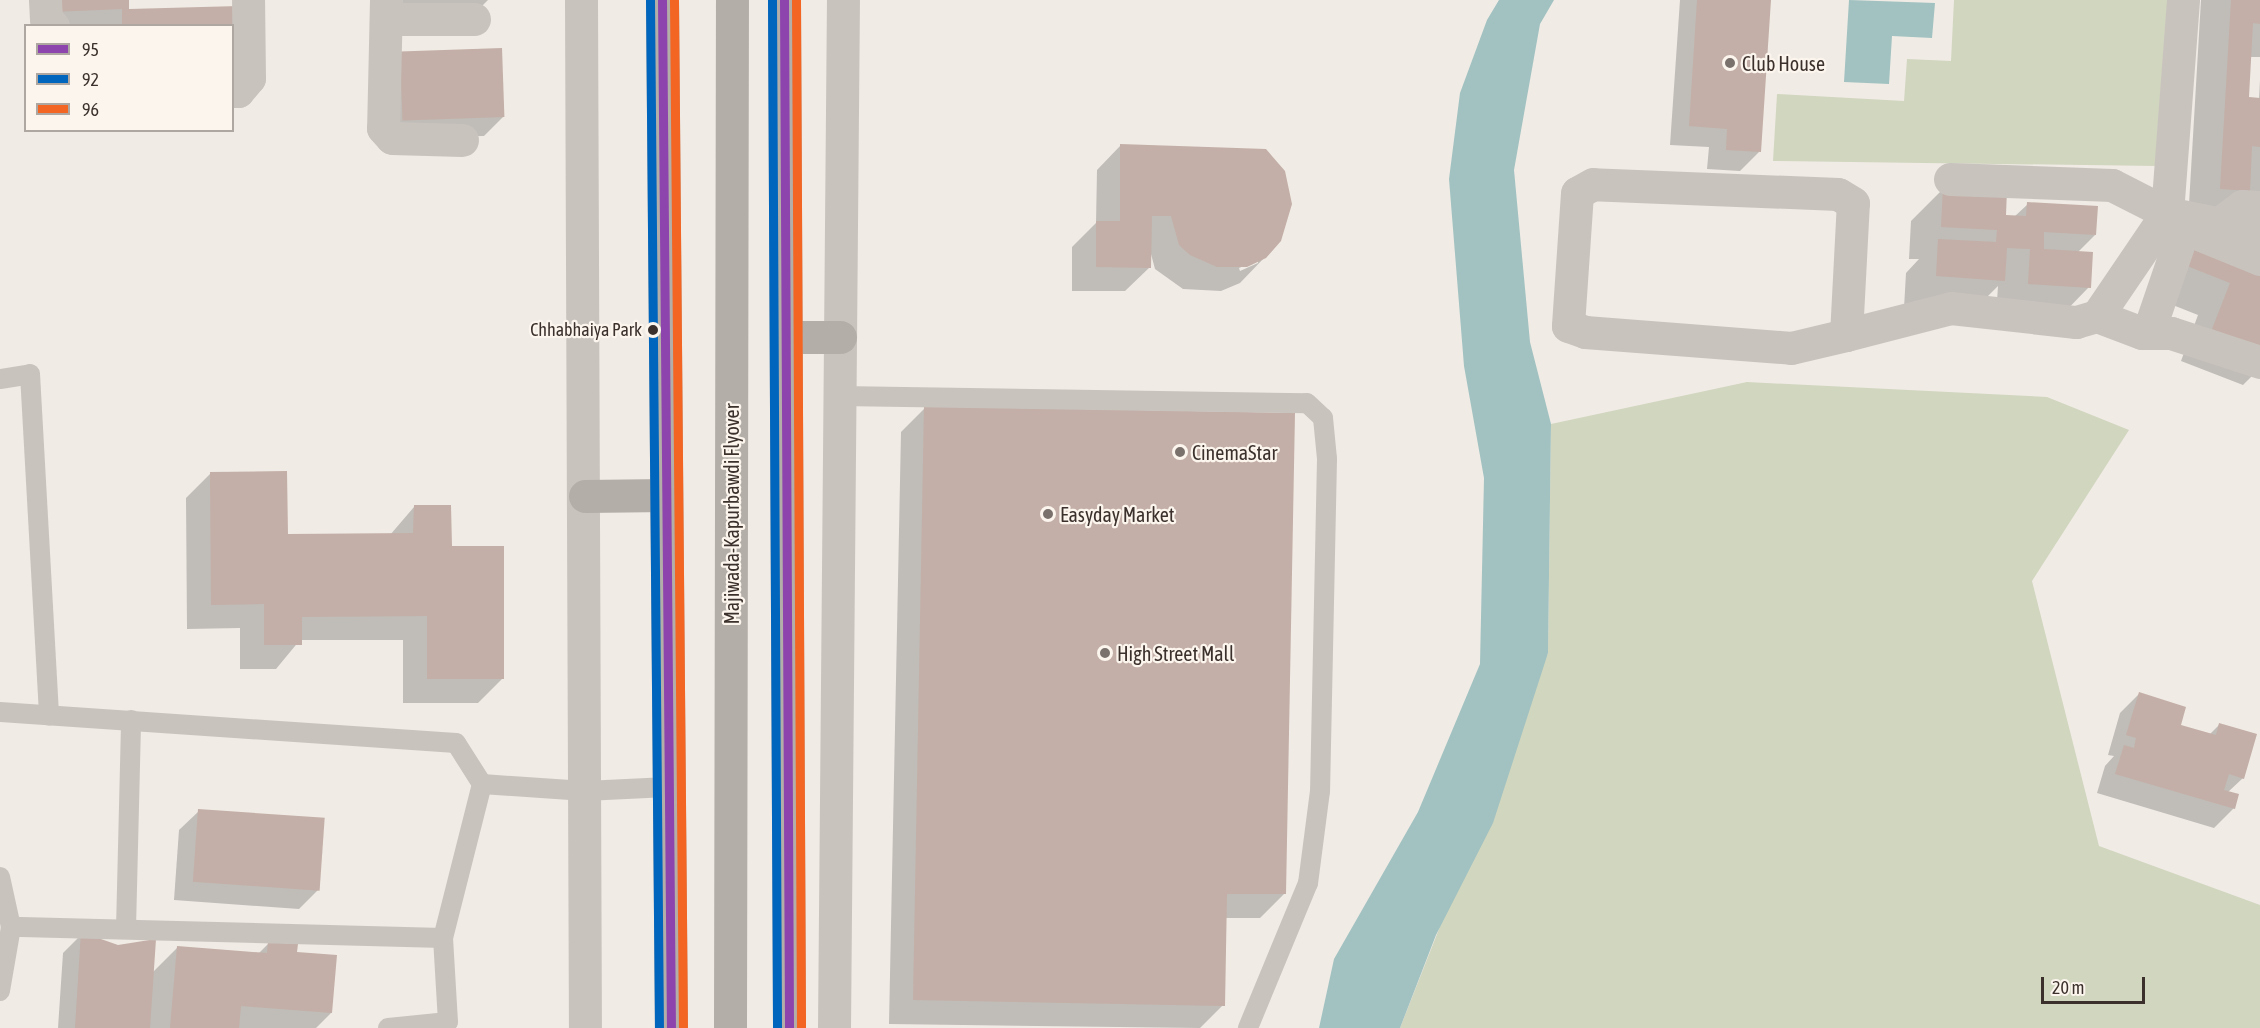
<!DOCTYPE html>
<style>
body{margin:0}
#map{position:relative;width:2260px;height:1028px;overflow:hidden;background:#f0ebe5;font-family:"Asap Condensed",sans-serif}
div>[style]{position:absolute}
[style*='--x']{left:calc(var(--x)*1px);top:calc(var(--y)*1px);width:calc(var(--w)*1px);rotate:calc(var(--a)*1deg)}
.green>*{inset:0;background:#d1d6bf}
.water>*{inset:0;background:#a1c2c1}
.shadow>*{inset:0;background:#0003}
.building>*{inset:0;background:#c3afa7;transform-origin:0 0}
.service>*{height:20px;margin:-10px;padding:0 10px;transform-origin:10px;border-radius:10px;background:#c9c3be}
.minor>*{height:33px;margin:-16.5px;padding:0 16.5px;transform-origin:16.5px;border-radius:16.5px;background:#c9c3be}
.tertiary>*{height:33px;margin:-16.5px;padding:0 16.5px;transform-origin:16.5px;border-radius:16.5px;background:#c9c3be}
.trunk>*{height:33px;margin:-16.5px;padding:0 16.5px;transform-origin:16.5px;border-radius:16.5px;background:#b4aea8}
.bus-1>*{height:9px;margin:-4.5px;padding:0 4.5px;transform-origin:4.5px;border-radius:4.5px;background:#8e44ad}
.bus-2>*{height:9px;margin:-4.5px;padding:0 4.5px;transform-origin:4.5px;border-radius:4.5px;background:#0065bd}
.bus-3>*{height:9px;margin:-4.5px;padding:0 4.5px;transform-origin:4.5px;border-radius:4.5px;background:#f26522}
.dots>*{width:16px;height:16px;translate:-50% -50%;box-sizing:border-box;border:3px solid #fbf5ee;border-radius:50%}
span{translate:-50% -50%;white-space:nowrap;text-align:center;line-height:1.15;-webkit-text-stroke:4.5px #fbf5ee;paint-order:stroke}
.bus-label{font-size:18px;color:#3b302b}
.right{translate:-100% -50%;text-align:right}
.poi-label{font-size:20px;color:#3b302b}
.left{translate:0 -50%;text-align:left}
.street-label{font-size:20px;color:#3b302b}
.legend{position:absolute;left:24px;top:24px;width:210px;height:108px;box-sizing:border-box;background:#fbf5ee;border:2px solid #aea6a0;margin:0;padding:8px 10px;list-style:none;font-size:18px;color:#3b302b}
.legend li{display:flex;align-items:center;gap:12px;height:30px}
.legend b{width:30px;border:2px solid #aea6a0}
.scale{position:absolute;left:2041px;top:977px;width:104px;height:27px;box-sizing:border-box;border:3px solid #3b302b;border-top:0;padding-left:8px;font-size:18px;line-height:21px;white-space:nowrap;color:#3b302b;-webkit-text-stroke:4px #fbf5ee;paint-order:stroke}
</style>
<div id="map">
<div class="green">
<div style="clip-path:polygon(1954px 0,2168px 0,2157px 166px,1773px 161px,1777px 94px,1904px 101px,1907px 59px,1951px 61px)"></div>
<div style="clip-path:polygon(1747px 382px,2047px 397px,2129px 430px,2032px 581px,2099px 846px,2260px 905px,2260px 1028px,1400px 1028px,1548px 653px,1551px 424px)"></div>
</div>
<div class="water">
<div style="clip-path:polygon(1499px 0,1554px 0,1540px 24px,1514px 170px,1530px 342px,1551px 424px,1548px 653px,1493px 823px,1436px 935px,1400px 1028px,1319px 1028px,1334px 959px,1418px 812px,1480px 664px,1484px 478px,1464px 366px,1449px 179px,1460px 93px,1487px 20px)"></div>
<div style="clip-path:polygon(1849px 0,1935px 3px,1932px 38px,1892px 36px,1889px 84px,1844px 82px)"></div>
</div>
<div class="shadow">
<div style="clip-path:polygon(32px 0,127px 0,128px 11px,237px 7px,232px 26px,33px 26px)"></div>
<div style="clip-path:polygon(378px 0,488px 0,481px 7px,378px 11px)"></div>
<div style="clip-path:polygon(1680px 0,1769px 0,1759px 152px,1740px 171px,1707px 169px,1709px 147px,1670px 145px)"></div>
<div style="clip-path:polygon(2201px 0,2260px 0,2260px 57px,2250px 57px,2247px 99px,2259px 99px,2260px 80px,2260px 231px,2188px 221px)"></div>
<div style="clip-path:polygon(382px 71px,503px 117px,484px 136px,383px 138px)"></div>
<div style="clip-path:polygon(evenodd,1121px 145px,1265px 257px,1240px 283px,1221px 291px,1183px 289px,1155px 269px,1151px 254px,1150px 267px,1125px 291px,1072px 291px,1072px 247px,1096px 223px,1097px 170px,1121px 145px,1258px 260px,1258px 263px,1240px 271px,1239px 268px,1258px 260px)"></div>
<div style="clip-path:polygon(1944px 188px,2004px 216px,2014px 217px,2028px 204px,2095px 235px,2078px 252px,2089px 287px,2057px 320px,1996px 316px,1998px 286px,1972px 312px,1904px 308px,1906px 273px,1919px 259px,1909px 259px,1911px 221px)"></div>
<div style="clip-path:polygon(2188px 235px,2260px 266px,2260px 368px,2243px 385px,2181px 361px,2198px 315px,2145px 294px)"></div>
<div style="clip-path:polygon(925px 408px,1284px 894px,1260px 918px,1225px 918px,1223px 1005px,1200px 1028px,889px 1024px,901px 432px)"></div>
<div style="clip-path:polygon(211px 473px,286px 536px,390px 535px,414px 507px,450px 547px,503px 678px,478px 703px,403px 703px,403px 640px,300px 640px,276px 669px,240px 669px,240px 628px,187px 629px,186px 498px)"></div>
<div style="clip-path:polygon(2139px 694px,2179px 726px,2209px 735px,2220px 724px,2243px 778px,2228px 792px,2234px 808px,2214px 828px,2097px 793px,2105px 766px,2114px 756px,2108px 755px,2120px 713px)"></div>
<div style="clip-path:polygon(199px 811px,318px 890px,299px 909px,174px 900px,179px 830px)"></div>
<div style="clip-path:polygon(82px 934px,153px 972px,177px 948px,258px 954px,269px 943px,296px 953px,331px 1013px,316px 1028px,58px 1028px,63px 953px)"></div>
</div>
<div class="building">
<div style="clip-path:polygon(51px 0,129px 0,129px 9px,239px 6px,232px 26px,122px 26px,122px 9px,52px 12px)"></div>
<div style="clip-path:polygon(1697px 0,1771px 0,1761px 152px,1726px 150px,1727px 129px,1689px 126px)"></div>
<div style="clip-path:polygon(2231px 0,2260px 0,2260px 24px,2253px 23px,2249px 97px,2260px 98px,2260px 147px,2252px 146px,2250px 191px,2220px 189px)"></div>
<div style="left:502px;top:48px;width:69px;height:102px;rotate:88deg"></div>
<div style="clip-path:polygon(1120px 144px,1266px 149px,1285px 171px,1292px 204px,1281px 241px,1266px 258px,1247px 267px,1217px 267px,1190px 255px,1179px 245px,1171px 216px,1152px 216px,1151px 268px,1096px 267px,1096px 221px,1120px 221px)"></div>
<div style="clip-path:polygon(1943px 187px,2007px 190px,2006px 215px,2026px 216px,2027px 202px,2098px 206px,2096px 235px,2044px 232px,2044px 249px,2093px 252px,2091px 288px,2028px 284px,2030px 249px,2007px 248px,2005px 281px,1936px 276px,1938px 239px,1996px 242px,1997px 230px,1941px 227px)"></div>
<div style="clip-path:polygon(2187px 234px,2260px 264px,2260px 347px,2212px 329px,2230px 283px,2177px 262px)"></div>
<div style="clip-path:polygon(924px 406px,1295px 413px,1286px 894px,1227px 894px,1225px 1006px,913px 1000px)"></div>
<div style="clip-path:polygon(287px 471px,288px 534px,413px 533px,414px 505px,451px 505px,452px 546px,504px 546px,504px 679px,427px 679px,427px 616px,302px 617px,302px 645px,264px 645px,264px 604px,211px 605px,210px 472px)"></div>
<div style="clip-path:polygon(2139px 692px,2186px 707px,2181px 725px,2216px 735px,2219px 723px,2257px 734px,2244px 779px,2229px 774px,2224px 790px,2239px 794px,2235px 809px,2115px 774px,2124px 745px,2134px 748px,2136px 738px,2126px 735px)"></div>
<div style="left:198px;top:809px;width:127px;height:73px;rotate:4deg"></div>
<div style="clip-path:polygon(81px 932px,118px 945px,156px 939px,150px 1028px,75px 1028px)"></div>
<div style="clip-path:polygon(268px 942px,298px 944px,297px 952px,337px 955px,332px 1013px,241px 1006px,239px 1028px,170px 1028px,177px 946px,267px 953px)"></div>
</div>
<div class="service">
<div style="--x:0;--y:379;--w:30;--a:-9"></div>
<div style="--x:30;--y:374;--w:342;--a:86.8"></div>
<div style="--x:840;--y:396;--w:467;--a:0.9"></div>
<div style="--x:1307;--y:403;--w:22;--a:43"></div>
<div style="--x:1323;--y:418;--w:41;--a:84.4"></div>
<div style="--x:1327;--y:459;--w:332;--a:91.2"></div>
<div style="--x:1320;--y:791;--w:93;--a:97.4"></div>
<div style="--x:1308;--y:883;--w:157;--a:112.5"></div>
<div style="--x:0;--y:712;--w:457;--a:3.9"></div>
<div style="--x:456;--y:743;--w:49;--a:57.6"></div>
<div style="--x:482;--y:784;--w:159;--a:104.2"></div>
<div style="--x:443;--y:938;--w:432;--a:-178.5"></div>
<div style="--x:482;--y:784;--w:103;--a:3.9"></div>
<div style="--x:585;--y:791;--w:83;--a:-2.8"></div>
<div style="--x:0;--y:877;--w:51;--a:77.6"></div>
<div style="--x:11;--y:927;--w:65;--a:99.8"></div>
<div style="--x:126;--y:929;--w:209;--a:-88.6"></div>
<div style="--x:388;--y:1028;--w:60;--a:-5.7"></div>
<div style="--x:448;--y:1022;--w:84;--a:-93.4"></div>
</div>
<div class="minor">
<div style="--x:45;--y:0;--w:19;--a:87"></div>
<div style="--x:46;--y:19;--w:10;--a:45"></div>
<div style="--x:386;--y:0;--w:128;--a:91.3"></div>
<div style="--x:383;--y:128;--w:13;--a:48"></div>
<div style="--x:392;--y:138;--w:70;--a:1.6"></div>
<div style="--x:386;--y:19;--w:88;--a:0"></div>
<div style="--x:232;--y:91;--w:6;--a:0"></div>
<div style="--x:238;--y:91;--w:17;--a:-50"></div>
<div style="--x:249;--y:78;--w:78;--a:-90.7"></div>
<div style="--x:1950;--y:179;--w:162;--a:2.1"></div>
<div style="--x:2112;--y:185;--w:62;--a:27"></div>
<div style="--x:2167;--y:213;--w:214;--a:-85.7"></div>
<div style="--x:2217;--y:225;--w:31;--a:-37"></div>
<div style="--x:2242;--y:206;--w:18;--a:3"></div>
<div style="--x:2097;--y:316;--w:48;--a:20.7"></div>
<div style="--x:2142;--y:333;--w:29;--a:0"></div>
<div style="--x:2171;--y:333;--w:94;--a:18"></div>
<div style="--x:2148;--y:333;--w:111;--a:-71.1"></div>
<div style="--x:2184;--y:228;--w:82;--a:22.2"></div>
<div style="--x:1846;--y:335;--w:132;--a:-87"></div>
<div style="--x:1853;--y:203;--w:17;--a:-149"></div>
<div style="--x:1838;--y:194;--w:245;--a:-177.7"></div>
<div style="--x:1593;--y:184;--w:18;--a:151"></div>
<div style="--x:1577;--y:193;--w:133;--a:93.9"></div>
<div style="--x:1568;--y:326;--w:18;--a:19"></div>
<div style="--x:1585;--y:332;--w:207;--a:4.4"></div>
<div style="--x:1791;--y:348;--w:57;--a:-13.3"></div>
<div style="--x:1846;--y:335;--w:108;--a:-14.4"></div>
<div style="--x:1951;--y:308;--w:126;--a:6.4"></div>
<div style="--x:2076;--y:322;--w:22;--a:-16"></div>
<div style="--x:2097;--y:316;--w:125;--a:-55.8"></div>
<div style="--x:2167;--y:213;--w:95;--a:11.5"></div>
</div>
<div class="tertiary">
<div style="--x:581;--y:0;--w:1028;--a:89.78"></div>
<div style="--x:834;--y:1028;--w:1028;--a:-89.5"></div>
</div>
<div class="trunk">
<div style="--x:662;--y:0;--w:1028;--a:89.5"></div>
<div style="--x:784;--y:0;--w:1028;--a:89.72"></div>
<div style="--x:786;--y:337;--w:54;--a:0"></div>
<div style="--x:585;--y:496;--w:81;--a:-0.7"></div>
<div style="--x:730;--y:1028;--w:1028;--a:-89.89"></div>
</div>
<div class="bus-1">
<div style="--x:662;--y:0;--w:1028;--a:89.5"></div>
<div style="--x:784;--y:0;--w:1028;--a:89.72"></div>
</div>
<div class="bus-2">
<div style="--x:650;--y:0;--w:1028;--a:89.5"></div>
<div style="--x:772;--y:0;--w:1028;--a:89.72"></div>
</div>
<div class="bus-3">
<div style="--x:674;--y:0;--w:1028;--a:89.5"></div>
<div style="--x:796;--y:0;--w:1028;--a:89.72"></div>
</div>
<div class="dots">
<div style="left:1730px;top:63px;background:#7a716c"></div>
<div style="left:653px;top:330px;background:#3b302b"></div>
<div style="left:1180px;top:452px;background:#7a716c"></div>
<div style="left:1048px;top:514px;background:#7a716c"></div>
<div style="left:1105px;top:653px;background:#7a716c"></div>
</div>
<div class="bus-label">
<span class="right" style="left:642px;top:330px">Chhabhaiya Park</span>
</div>
<div class="poi-label">
<span class="left" style="left:1742px;top:63px">Club House</span>
<span class="left" style="left:1192px;top:452px">CinemaStar</span>
<span class="left" style="left:1060px;top:514px">Easyday Market</span>
<span class="left" style="left:1117px;top:653px">High Street Mall</span>
</div>
<div class="street-label">
<span style="left:731px;top:514px;rotate:-90deg">Majiwada-Kapurbawdi Flyover</span>
</div>
<ul class="legend">
<li><b style="height:8px;background:#8e44ad"></b>95</li>
<li><b style="height:8px;background:#0065bd"></b>92</li>
<li><b style="height:8px;background:#f26522"></b>96</li>
</ul>
<div class="scale">20 m</div>
</div>
